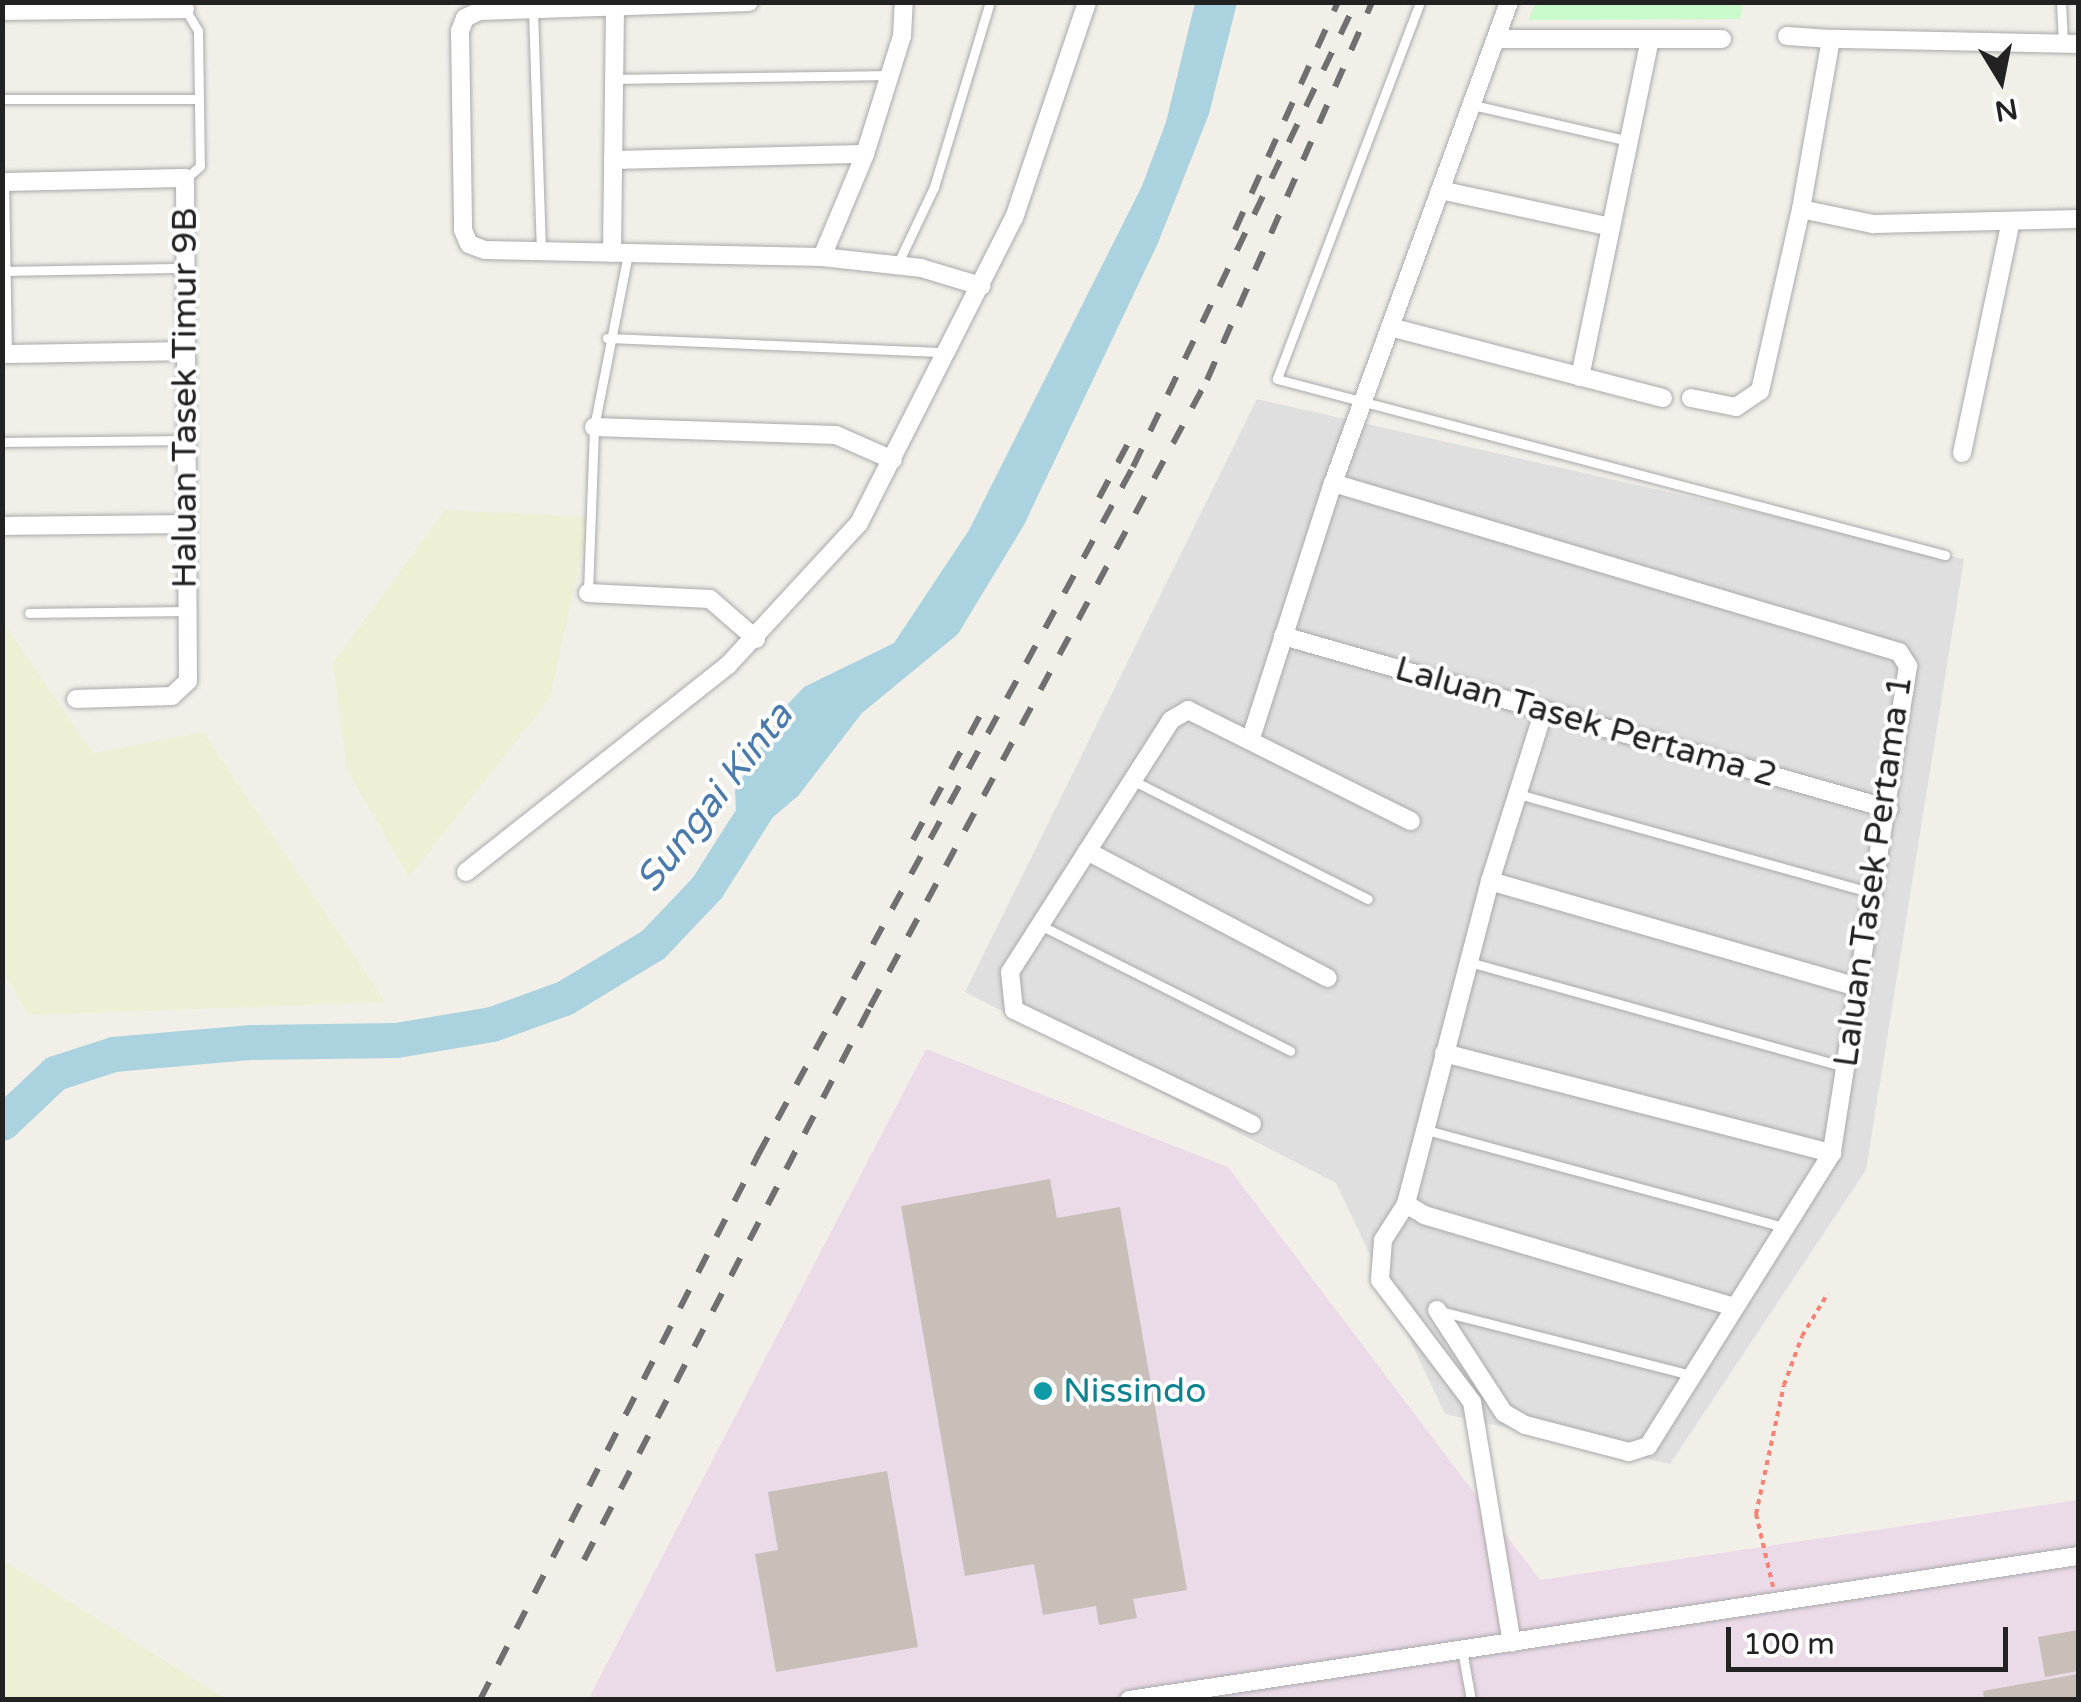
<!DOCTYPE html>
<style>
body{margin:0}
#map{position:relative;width:2081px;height:1702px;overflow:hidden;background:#f2efe9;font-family:"Varela Round",sans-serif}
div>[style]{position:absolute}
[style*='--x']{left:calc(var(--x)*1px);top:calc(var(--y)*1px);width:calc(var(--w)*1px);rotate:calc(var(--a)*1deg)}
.residential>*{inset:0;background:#e0dfdf}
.industrial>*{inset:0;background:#ebdbe8}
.farmland>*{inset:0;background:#eef0d5}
.park>*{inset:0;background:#c8facc}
.water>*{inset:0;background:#aad3df}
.river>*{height:35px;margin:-17.5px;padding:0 17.5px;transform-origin:17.5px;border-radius:17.5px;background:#aad3df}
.building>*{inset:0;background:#c7bfb8}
.path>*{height:4px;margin-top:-2px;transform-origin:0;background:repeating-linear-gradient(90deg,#fa8072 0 5px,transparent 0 10px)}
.roads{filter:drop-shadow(0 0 2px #a9a9a9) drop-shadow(0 0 2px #a9a9a9)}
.lane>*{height:9px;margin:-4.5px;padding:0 4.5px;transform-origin:4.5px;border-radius:4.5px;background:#fff}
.street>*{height:18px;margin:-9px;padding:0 9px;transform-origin:9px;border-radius:9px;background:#fff}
.rail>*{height:6px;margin-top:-3px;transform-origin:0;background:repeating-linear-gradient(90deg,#707070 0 20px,transparent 0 40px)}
.dots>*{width:28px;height:28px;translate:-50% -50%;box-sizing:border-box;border:5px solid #fff;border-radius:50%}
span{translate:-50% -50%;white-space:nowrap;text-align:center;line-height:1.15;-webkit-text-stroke:8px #fff;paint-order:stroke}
.street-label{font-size:35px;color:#222}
.culture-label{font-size:35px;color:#0d838f}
.left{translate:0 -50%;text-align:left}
.water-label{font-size:38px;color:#4a7aab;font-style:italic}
.frame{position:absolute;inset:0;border:5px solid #222;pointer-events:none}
.north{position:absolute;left:1951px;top:30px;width:100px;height:100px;-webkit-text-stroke:8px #fff;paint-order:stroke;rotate:170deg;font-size:28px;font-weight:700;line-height:40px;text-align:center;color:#222}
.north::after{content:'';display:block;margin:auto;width:35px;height:45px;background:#222;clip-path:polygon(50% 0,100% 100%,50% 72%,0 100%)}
.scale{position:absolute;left:1726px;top:1627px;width:282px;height:45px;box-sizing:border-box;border:5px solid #222;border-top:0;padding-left:12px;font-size:30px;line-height:35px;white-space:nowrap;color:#222;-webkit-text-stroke:8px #fff;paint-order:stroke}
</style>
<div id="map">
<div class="residential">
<div style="clip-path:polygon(1257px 399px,1964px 559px,1866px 1170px,1670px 1464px,1445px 1414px,1336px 1183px,965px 992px)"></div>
</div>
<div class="industrial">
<div style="clip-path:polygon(926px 1049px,1228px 1167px,1540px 1580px,2078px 1500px,2078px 1699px,588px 1700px)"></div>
</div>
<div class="farmland">
<div style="clip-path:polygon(445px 510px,590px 517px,550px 698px,409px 877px,347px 770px,333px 663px)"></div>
<div style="clip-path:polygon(2px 621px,93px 753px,203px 732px,385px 1002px,28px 1015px,3px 971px)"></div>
<div style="clip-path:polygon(3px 1560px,226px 1699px,3px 1699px)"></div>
</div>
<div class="park">
<div style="clip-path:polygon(1535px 3px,1535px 2px,1743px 3px,1740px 19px,1529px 20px)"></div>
</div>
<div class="water">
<div style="clip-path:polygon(1195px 3px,1237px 3px,1209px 114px,1158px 243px,1024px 525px,958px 634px,862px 713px,798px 796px,772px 818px,737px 834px,735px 790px,784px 708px,804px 687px,894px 643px,969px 530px,1142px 186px,1166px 122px)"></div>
</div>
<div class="river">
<div style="--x:2;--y:1123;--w:73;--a:-43.3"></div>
<div style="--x:55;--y:1073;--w:61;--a:-18.1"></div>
<div style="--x:113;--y:1054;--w:139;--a:-5"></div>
<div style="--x:251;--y:1042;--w:145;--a:-0.8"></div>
<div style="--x:396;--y:1040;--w:97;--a:-9.5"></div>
<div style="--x:492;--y:1024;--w:77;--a:-19.9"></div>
<div style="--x:564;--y:998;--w:104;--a:-31.2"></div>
<div style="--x:653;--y:944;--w:79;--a:-46.5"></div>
<div style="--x:707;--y:887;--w:110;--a:-57.6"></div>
</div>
<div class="building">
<div style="clip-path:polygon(1050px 1179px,1057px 1218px,1120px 1207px,1187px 1590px,1133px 1599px,1137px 1618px,1099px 1625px,1096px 1606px,1043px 1615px,1034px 1564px,965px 1576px,901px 1206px)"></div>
<div style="clip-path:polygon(887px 1471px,918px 1647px,776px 1672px,755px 1554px,778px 1550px,768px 1492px)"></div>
<div style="clip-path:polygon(2078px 1630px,2078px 1671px,2045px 1677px,2038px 1637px)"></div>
<div style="clip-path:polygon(2078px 1674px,2078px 1700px,1984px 1700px,1983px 1691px)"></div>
</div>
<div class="path">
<div style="--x:1773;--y:1587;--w:75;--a:-103.1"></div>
<div style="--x:1756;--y:1514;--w:132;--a:-77.8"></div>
<div style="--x:1784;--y:1385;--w:52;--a:-69.8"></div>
<div style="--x:1802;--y:1336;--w:50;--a:-58.8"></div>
</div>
<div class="roads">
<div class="lane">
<div style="--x:1420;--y:2;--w:403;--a:110.8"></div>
<div style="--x:1277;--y:379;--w:691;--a:14.76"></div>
<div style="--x:2061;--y:2;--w:41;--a:87.2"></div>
<div style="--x:185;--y:9;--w:26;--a:59"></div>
<div style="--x:198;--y:31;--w:135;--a:89.2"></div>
<div style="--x:200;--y:166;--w:18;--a:139"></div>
<div style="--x:533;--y:10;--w:241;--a:88.1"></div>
<div style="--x:614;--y:79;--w:276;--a:-0.8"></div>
<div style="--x:2;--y:99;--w:196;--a:0"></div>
<div style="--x:1473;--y:105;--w:160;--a:13"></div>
<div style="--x:4;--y:182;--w:172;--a:89"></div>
<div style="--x:897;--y:265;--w:86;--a:-64.6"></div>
<div style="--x:934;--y:187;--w:193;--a:-73.2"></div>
<div style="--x:6;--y:271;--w:180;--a:-1"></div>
<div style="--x:607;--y:338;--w:340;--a:2.4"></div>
<div style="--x:2;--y:442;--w:181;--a:-0.6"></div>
<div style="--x:588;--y:592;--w:165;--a:-87.9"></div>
<div style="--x:594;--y:427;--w:176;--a:-78.9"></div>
<div style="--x:29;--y:613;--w:156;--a:-0.7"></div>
<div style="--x:1132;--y:780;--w:264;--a:26.8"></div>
<div style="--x:1518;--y:794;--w:368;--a:15.6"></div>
<div style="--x:1040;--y:925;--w:280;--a:26.7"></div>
<div style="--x:1469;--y:962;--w:391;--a:15.6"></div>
<div style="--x:1423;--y:1129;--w:374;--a:15.2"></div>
<div style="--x:1440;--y:1311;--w:259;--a:14.3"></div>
<div style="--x:1462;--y:1650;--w:51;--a:79.8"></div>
</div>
<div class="street">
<div style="--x:749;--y:2;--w:270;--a:178.1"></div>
<div style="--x:479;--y:11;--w:16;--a:153"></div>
<div style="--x:465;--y:18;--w:14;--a:111"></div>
<div style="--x:460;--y:31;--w:199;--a:89.1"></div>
<div style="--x:463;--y:230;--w:15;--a:67"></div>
<div style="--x:469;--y:244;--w:17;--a:21"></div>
<div style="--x:485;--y:250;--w:337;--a:1.2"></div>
<div style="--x:822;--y:257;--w:100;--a:6.3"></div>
<div style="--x:921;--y:268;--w:63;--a:16.7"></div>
<div style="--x:2;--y:11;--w:183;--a:-0.6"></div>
<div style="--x:1787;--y:36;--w:44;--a:3.9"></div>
<div style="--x:1496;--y:39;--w:226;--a:0"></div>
<div style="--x:2078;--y:44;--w:247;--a:-178.8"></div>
<div style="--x:1831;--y:39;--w:173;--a:100"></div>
<div style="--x:1801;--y:209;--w:74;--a:11.8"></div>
<div style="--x:1873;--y:224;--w:205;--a:-1.4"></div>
<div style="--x:613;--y:160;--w:252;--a:-1.4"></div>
<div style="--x:2;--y:182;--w:183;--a:-1.3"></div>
<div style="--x:185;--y:178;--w:503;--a:89.66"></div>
<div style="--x:188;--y:681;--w:22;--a:137"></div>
<div style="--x:172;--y:696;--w:96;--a:178.2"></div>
<div style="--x:1440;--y:190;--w:175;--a:12.2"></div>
<div style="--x:612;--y:253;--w:251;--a:-89.3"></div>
<div style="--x:822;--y:257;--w:112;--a:-67.3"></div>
<div style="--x:865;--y:154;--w:124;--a:-72.6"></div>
<div style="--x:902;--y:36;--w:34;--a:-87"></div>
<div style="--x:1390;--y:327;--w:282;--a:14.6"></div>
<div style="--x:2;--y:354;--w:183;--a:-0.9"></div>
<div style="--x:1580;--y:377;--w:344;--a:-78.3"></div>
<div style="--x:1691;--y:398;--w:46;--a:11.3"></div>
<div style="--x:1736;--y:407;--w:29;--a:-34"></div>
<div style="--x:1760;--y:391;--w:187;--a:-77.3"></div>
<div style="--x:594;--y:427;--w:242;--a:1.9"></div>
<div style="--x:836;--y:435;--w:62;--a:23.7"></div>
<div style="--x:1962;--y:453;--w:237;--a:-78.1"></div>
<div style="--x:1333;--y:483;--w:591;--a:16.62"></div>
<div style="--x:1899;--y:652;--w:17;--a:57"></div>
<div style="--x:1908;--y:666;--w:493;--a:98.9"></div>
<div style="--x:1832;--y:1153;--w:346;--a:122.1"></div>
<div style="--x:1648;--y:1446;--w:20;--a:162"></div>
<div style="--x:1629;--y:1452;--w:107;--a:-165.4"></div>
<div style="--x:1525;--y:1425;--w:24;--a:-150"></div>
<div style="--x:1504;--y:1413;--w:123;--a:-123"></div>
<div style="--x:2;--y:526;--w:181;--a:-0.6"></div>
<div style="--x:588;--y:593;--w:122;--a:2.8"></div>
<div style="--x:710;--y:599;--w:61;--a:41"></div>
<div style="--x:1283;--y:636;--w:630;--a:15.93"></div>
<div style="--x:1544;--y:710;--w:179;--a:107.5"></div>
<div style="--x:1490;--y:881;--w:334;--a:104.6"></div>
<div style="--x:1406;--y:1204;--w:21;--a:31"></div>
<div style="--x:1424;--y:1215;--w:324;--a:16.5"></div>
<div style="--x:1251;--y:738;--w:268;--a:-72.2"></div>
<div style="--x:1333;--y:483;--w:512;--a:-69.9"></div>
<div style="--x:1087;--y:851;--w:272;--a:27.8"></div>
<div style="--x:466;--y:872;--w:334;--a:-38.3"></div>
<div style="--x:728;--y:665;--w:193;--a:-47.3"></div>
<div style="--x:859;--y:523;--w:342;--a:-63.1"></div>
<div style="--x:1014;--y:218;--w:228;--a:-71.3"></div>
<div style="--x:1490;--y:881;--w:385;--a:16.1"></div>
<div style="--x:1444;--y:1053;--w:401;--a:14.5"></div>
<div style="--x:1252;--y:1124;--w:264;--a:-154.4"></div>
<div style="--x:1014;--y:1010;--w:38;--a:-96"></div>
<div style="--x:1010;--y:972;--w:299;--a:-57.4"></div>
<div style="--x:1171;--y:720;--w:20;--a:-30"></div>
<div style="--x:1188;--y:710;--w:249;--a:26.5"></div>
<div style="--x:1406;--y:1204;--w:43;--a:122.6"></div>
<div style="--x:1383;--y:1240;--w:40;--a:94.3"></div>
<div style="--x:1380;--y:1280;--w:153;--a:53"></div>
<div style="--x:1472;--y:1402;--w:244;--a:80.6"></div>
<div style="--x:1129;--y:1700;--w:960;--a:-8.63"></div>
</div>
</div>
<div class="rail">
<div style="--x:1235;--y:230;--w:250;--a:-65.7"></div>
<div style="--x:1099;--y:498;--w:70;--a:-62"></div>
<div style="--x:913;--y:840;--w:150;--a:-61.7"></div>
<div style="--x:584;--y:1560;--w:623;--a:-62.65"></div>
<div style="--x:870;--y:1007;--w:712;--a:-61.74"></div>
<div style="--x:1207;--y:380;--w:412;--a:-66.4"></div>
<div style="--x:480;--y:1700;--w:612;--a:-62.97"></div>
<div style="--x:758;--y:1155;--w:784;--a:-61.41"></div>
<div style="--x:1133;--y:467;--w:516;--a:-64.38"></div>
</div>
<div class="dots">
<div style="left:1043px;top:1391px;background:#0f9aa8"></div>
</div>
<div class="street-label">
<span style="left:185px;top:398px;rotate:-90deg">Haluan Tasek Timur 9B</span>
<span style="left:1586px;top:722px;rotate:16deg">Laluan Tasek Pertama 2</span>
<span style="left:1873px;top:871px;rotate:-82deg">Laluan Tasek Pertama 1</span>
</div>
<div class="culture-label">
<span class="left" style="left:1063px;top:1391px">Nissindo</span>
</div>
<div class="water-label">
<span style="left:715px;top:798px;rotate:-52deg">Sungai Kinta</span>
</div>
<div class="frame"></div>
<div class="north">N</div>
<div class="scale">100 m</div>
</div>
